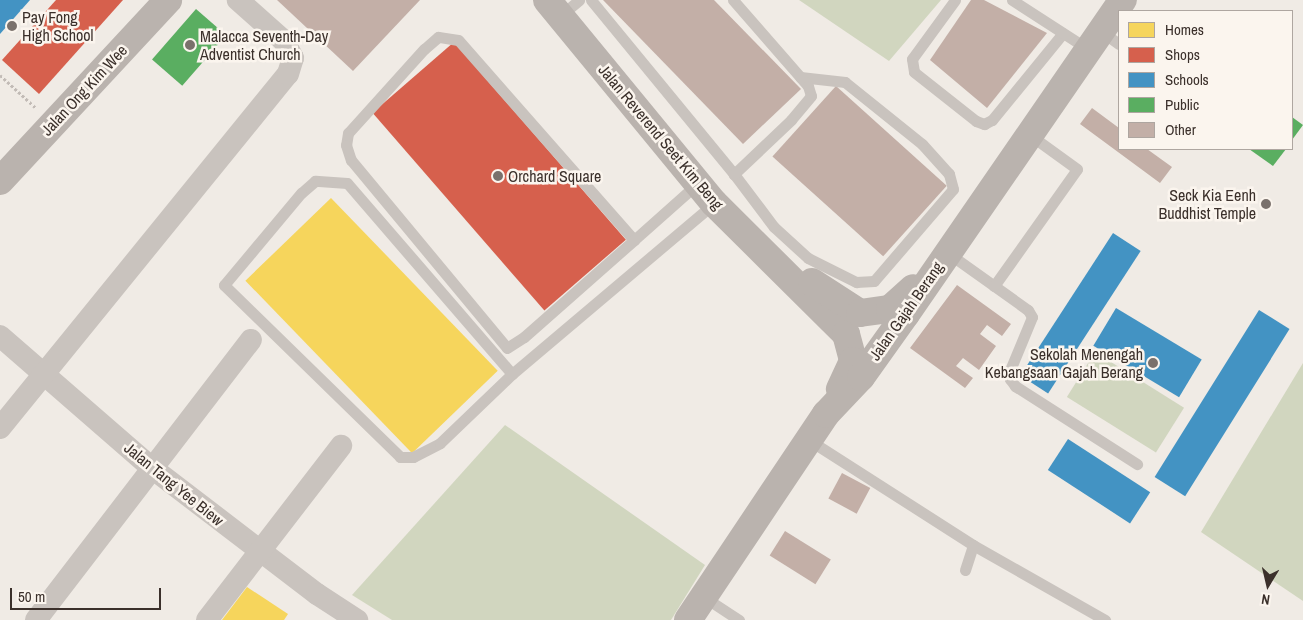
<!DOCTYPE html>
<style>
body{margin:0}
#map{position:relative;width:1303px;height:620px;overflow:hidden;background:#f0ebe5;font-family:"Archivo Narrow",sans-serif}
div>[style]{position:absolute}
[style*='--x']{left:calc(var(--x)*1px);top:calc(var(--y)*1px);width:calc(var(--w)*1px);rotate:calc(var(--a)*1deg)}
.green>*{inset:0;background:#d1d6bf;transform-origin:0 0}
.homes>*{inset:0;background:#f6d55c;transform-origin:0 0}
.shops>*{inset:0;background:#d6604d;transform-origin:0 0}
.schools>*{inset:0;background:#4393c3;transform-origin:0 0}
.public>*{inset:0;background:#5aae61;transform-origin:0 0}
.building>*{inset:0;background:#c3afa7;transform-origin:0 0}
.path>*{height:3px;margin-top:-1.5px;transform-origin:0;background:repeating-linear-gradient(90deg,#c2bbb6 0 2.5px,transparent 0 5px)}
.lane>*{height:11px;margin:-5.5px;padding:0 5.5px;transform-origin:5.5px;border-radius:5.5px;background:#c9c3be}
.street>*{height:22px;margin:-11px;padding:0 11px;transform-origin:11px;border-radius:11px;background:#c9c3be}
.secondary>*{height:28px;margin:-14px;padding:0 14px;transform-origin:14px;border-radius:14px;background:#bab3ae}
.dots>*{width:14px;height:14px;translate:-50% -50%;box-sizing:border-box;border:2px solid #fbf5ee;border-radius:50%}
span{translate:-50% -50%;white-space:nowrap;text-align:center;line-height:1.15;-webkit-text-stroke:5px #fbf5ee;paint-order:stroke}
.poi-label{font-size:16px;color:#3b302b}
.left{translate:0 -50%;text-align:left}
.right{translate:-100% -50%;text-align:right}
.street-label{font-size:16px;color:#3b302b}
.legend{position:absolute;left:1118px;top:10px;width:175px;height:140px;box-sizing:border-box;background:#fbf5ee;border:1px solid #aea6a0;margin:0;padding:6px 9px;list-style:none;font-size:15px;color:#3b302b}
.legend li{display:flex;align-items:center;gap:10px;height:25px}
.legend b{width:25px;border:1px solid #aea6a0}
.north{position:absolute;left:1243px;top:560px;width:50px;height:50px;-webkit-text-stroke:4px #fbf5ee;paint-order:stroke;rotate:189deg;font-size:14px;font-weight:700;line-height:20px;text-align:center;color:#3b302b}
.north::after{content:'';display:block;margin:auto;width:18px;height:22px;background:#3b302b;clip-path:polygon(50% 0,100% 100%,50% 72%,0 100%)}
.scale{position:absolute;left:10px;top:588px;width:151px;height:22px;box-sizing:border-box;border:2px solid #3b302b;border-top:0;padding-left:6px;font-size:15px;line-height:18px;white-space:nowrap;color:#3b302b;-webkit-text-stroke:4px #fbf5ee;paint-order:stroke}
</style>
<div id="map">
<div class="green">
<div style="clip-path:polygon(799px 0,941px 0,889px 61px)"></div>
<div style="left:1095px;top:352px;width:105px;height:53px;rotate:32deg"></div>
<div style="clip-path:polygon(1303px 363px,1303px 601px,1201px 532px)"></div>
<div style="clip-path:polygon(505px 425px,705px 565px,671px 620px,392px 620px,352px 595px)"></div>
</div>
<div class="homes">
<div style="left:331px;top:198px;width:240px;height:119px;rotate:46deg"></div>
<div style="clip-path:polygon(247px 587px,288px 614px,284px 620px,222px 620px)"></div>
</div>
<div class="shops">
<div style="clip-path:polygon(56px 0,123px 0,39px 94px,2px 60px)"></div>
<div style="left:454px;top:42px;width:262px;height:108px;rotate:49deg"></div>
</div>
<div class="schools">
<div style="clip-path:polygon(0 0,30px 0,0 34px)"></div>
<div style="left:1113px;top:233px;width:33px;height:170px;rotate:33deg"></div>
<div style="left:1116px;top:308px;width:100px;height:44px;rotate:31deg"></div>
<div style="left:1259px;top:310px;width:36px;height:197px;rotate:32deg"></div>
<div style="left:1068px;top:439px;width:98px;height:37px;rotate:33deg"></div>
</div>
<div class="public">
<div style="left:196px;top:9px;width:40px;height:67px;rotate:41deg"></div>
<div style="clip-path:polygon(1292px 117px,1303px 125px,1292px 140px)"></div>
<div style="clip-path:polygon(1249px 149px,1286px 149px,1273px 166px)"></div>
</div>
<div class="building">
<div style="clip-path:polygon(277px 0,420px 0,353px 71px)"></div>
<div style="clip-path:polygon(603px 0,714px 0,801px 89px,743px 144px)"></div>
<div style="clip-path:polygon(971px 0,984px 0,1047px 33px,987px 108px,930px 60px)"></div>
<div style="left:836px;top:86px;width:149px;height:95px;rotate:42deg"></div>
<div style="clip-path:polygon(1092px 108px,1119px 128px,1119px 149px,1147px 149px,1172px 167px,1160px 183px,1080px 124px)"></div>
<div style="clip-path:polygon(957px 285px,1011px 324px,1002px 336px,987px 325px,980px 334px,996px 346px,979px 370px,963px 358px,956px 366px,973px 378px,965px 388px,910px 348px)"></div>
<div style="left:842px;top:473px;width:32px;height:29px;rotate:28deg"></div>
<div style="left:785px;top:531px;width:54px;height:29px;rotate:32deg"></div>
</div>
<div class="path">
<div style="--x:0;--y:75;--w:49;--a:42.5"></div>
</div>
<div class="lane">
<div style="--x:591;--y:0;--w:225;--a:50.6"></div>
<div style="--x:734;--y:174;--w:66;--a:53"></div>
<div style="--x:774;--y:227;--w:46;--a:42.4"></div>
<div style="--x:808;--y:258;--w:54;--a:26.6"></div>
<div style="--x:856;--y:282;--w:18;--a:-3"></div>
<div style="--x:874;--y:281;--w:121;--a:-49.3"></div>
<div style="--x:953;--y:189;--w:16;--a:-105"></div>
<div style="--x:949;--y:174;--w:40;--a:-132"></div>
<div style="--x:922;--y:144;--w:99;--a:-141.2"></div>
<div style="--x:845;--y:82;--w:45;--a:-173.7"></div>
<div style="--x:733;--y:0;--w:114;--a:48.9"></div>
<div style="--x:808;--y:86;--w:10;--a:73"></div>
<div style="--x:811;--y:96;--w:31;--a:130"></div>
<div style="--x:791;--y:120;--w:79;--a:136.5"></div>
<div style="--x:955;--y:0;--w:73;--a:126.1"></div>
<div style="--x:912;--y:59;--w:13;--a:81"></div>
<div style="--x:914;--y:72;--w:79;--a:38.3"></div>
<div style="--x:976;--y:121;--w:9;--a:21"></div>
<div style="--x:984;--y:124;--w:9;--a:-27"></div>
<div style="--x:992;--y:120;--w:112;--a:-50.8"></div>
<div style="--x:1012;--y:0;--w:90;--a:32.8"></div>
<div style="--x:560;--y:16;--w:25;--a:-40"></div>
<div style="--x:1101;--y:31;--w:22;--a:36"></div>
<div style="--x:634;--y:240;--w:266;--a:-131.3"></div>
<div style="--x:458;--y:40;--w:20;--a:-171"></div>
<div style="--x:438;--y:37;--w:18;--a:139"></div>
<div style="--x:424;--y:49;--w:113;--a:132.1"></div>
<div style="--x:348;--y:133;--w:12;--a:99"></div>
<div style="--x:346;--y:145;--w:16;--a:72"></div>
<div style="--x:351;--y:160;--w:244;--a:50.3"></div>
<div style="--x:507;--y:348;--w:20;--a:-33"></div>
<div style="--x:524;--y:337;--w:147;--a:-41.4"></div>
<div style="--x:634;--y:240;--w:86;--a:-41.7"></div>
<div style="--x:948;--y:253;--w:98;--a:35.5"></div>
<div style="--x:1028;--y:310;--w:8;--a:60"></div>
<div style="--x:1032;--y:317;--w:57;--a:112.5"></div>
<div style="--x:1010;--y:370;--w:9;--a:90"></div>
<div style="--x:1010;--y:379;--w:9;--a:54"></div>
<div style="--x:1015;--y:386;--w:145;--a:32.6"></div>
<div style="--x:994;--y:286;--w:143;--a:-54.6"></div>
<div style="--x:1077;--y:169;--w:58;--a:-144.1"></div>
<div style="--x:512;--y:374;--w:252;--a:-130.8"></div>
<div style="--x:347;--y:183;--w:32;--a:-176"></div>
<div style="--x:315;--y:181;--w:18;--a:139"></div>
<div style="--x:301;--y:193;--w:120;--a:129.9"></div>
<div style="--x:224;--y:285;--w:246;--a:44.3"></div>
<div style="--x:400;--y:457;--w:13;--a:0"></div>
<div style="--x:413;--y:457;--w:30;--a:-27"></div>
<div style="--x:440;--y:443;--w:100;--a:-43.8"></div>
<div style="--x:512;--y:374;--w:265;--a:-40.2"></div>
<div style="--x:809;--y:440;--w:195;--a:32.6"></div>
<div style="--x:973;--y:545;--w:152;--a:29.6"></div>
<div style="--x:965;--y:570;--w:26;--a:-72"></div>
<div style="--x:704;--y:597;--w:42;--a:33.3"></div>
</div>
<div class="street">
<div style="--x:0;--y:336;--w:201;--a:41"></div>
<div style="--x:152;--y:468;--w:208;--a:37.4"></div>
<div style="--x:317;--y:594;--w:48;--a:33"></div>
<div style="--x:0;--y:428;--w:456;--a:-50.9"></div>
<div style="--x:288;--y:74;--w:17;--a:-73"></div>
<div style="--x:293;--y:58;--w:19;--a:-118"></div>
<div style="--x:284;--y:41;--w:62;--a:-138.3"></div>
<div style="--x:36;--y:620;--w:353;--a:-52.5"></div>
<div style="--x:207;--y:620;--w:220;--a:-52.4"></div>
</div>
<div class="secondary">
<div style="--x:547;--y:0;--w:263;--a:50.6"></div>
<div style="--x:714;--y:203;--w:186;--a:44.8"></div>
<div style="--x:846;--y:334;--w:28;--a:75"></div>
<div style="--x:853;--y:361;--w:31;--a:115"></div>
<div style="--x:0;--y:181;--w:247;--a:-47.1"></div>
<div style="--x:812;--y:282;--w:57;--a:32.9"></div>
<div style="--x:860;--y:313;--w:30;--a:-8"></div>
<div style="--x:890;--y:309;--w:31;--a:-42"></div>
<div style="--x:688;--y:620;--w:248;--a:-56.2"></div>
<div style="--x:826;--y:414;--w:51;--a:-46.6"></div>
<div style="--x:861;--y:377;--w:77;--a:-54.5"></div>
<div style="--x:906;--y:314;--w:382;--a:-55.4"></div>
</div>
<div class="dots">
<div style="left:12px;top:26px;background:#7a716c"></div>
<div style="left:190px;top:45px;background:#7a716c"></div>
<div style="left:498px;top:176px;background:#7a716c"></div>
<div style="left:1266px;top:204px;background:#7a716c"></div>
<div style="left:1153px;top:363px;background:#7a716c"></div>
</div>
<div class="poi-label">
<span class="left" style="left:22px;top:26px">Pay Fong<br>High School</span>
<span class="left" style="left:200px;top:45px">Malacca Seventh-Day<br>Adventist Church</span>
<span class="left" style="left:508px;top:176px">Orchard Square</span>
<span class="right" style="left:1256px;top:204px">Seck Kia Eenh<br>Buddhist Temple</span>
<span class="right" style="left:1143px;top:363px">Sekolah Menengah<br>Kebangsaan Gajah Berang</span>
</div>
<div class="street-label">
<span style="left:84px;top:90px;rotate:-47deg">Jalan Ong Kim Wee</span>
<span style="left:661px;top:137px;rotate:50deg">Jalan Reverend Seet Kim Beng</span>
<span style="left:906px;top:311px;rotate:-55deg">Jalan Gajah Berang</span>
<span style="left:174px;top:484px;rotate:39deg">Jalan Tang Yee Biew</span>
</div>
<ul class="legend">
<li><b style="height:14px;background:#f6d55c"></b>Homes</li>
<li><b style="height:14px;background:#d6604d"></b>Shops</li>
<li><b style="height:14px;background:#4393c3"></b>Schools</li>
<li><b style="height:14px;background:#5aae61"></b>Public</li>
<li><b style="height:14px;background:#c3afa7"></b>Other</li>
</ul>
<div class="north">N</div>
<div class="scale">50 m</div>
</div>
